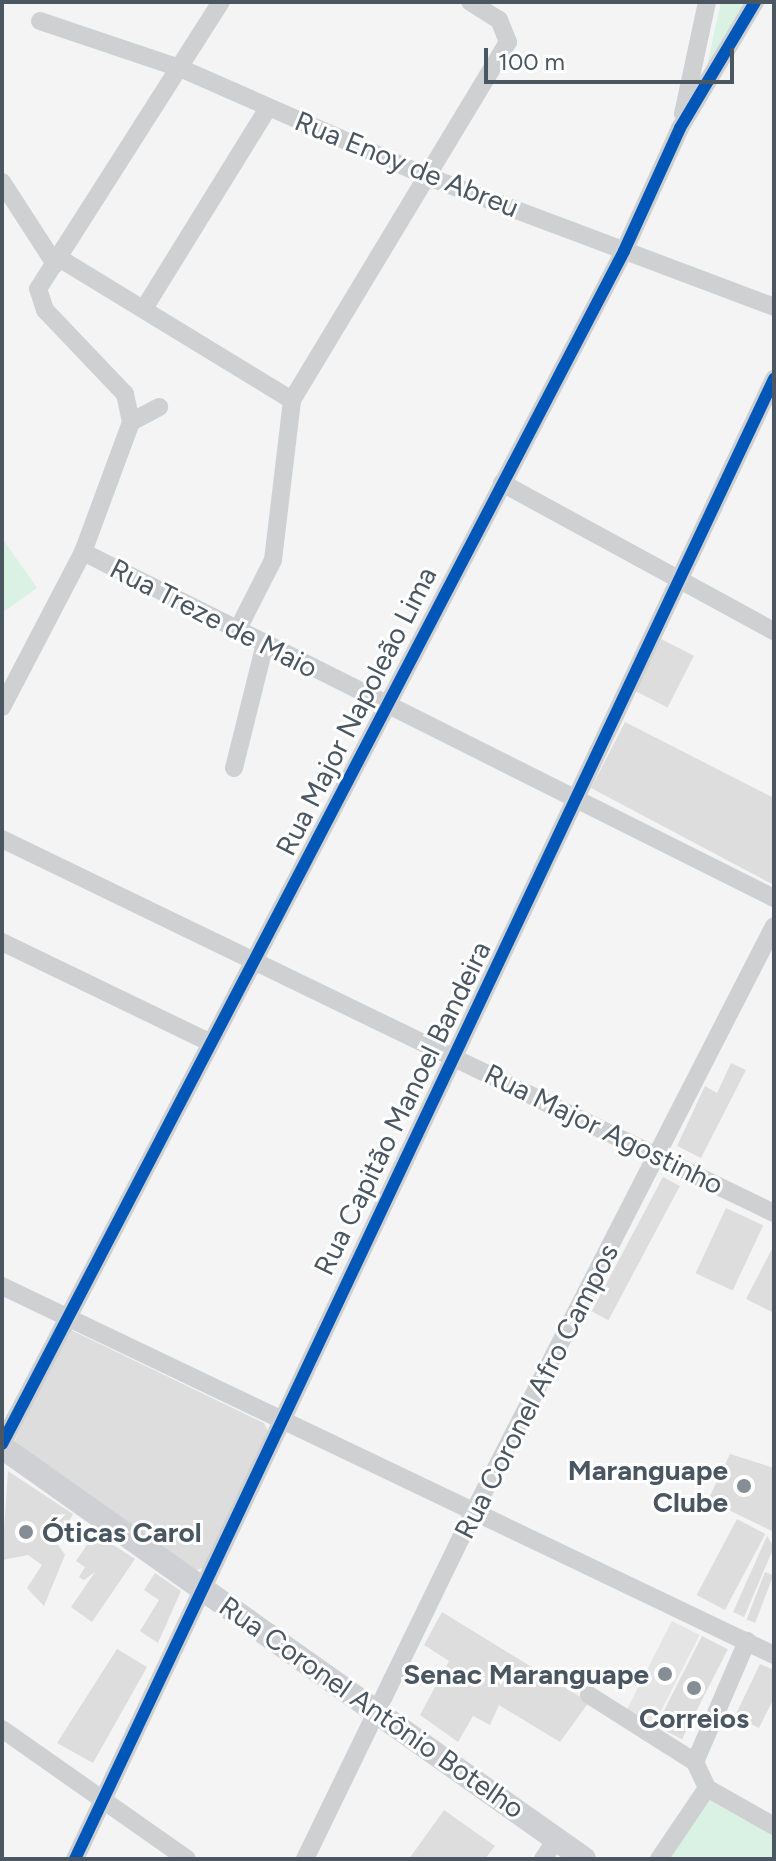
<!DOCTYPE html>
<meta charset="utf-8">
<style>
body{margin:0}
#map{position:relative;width:776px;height:1861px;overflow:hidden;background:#f4f4f4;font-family:Figtree,sans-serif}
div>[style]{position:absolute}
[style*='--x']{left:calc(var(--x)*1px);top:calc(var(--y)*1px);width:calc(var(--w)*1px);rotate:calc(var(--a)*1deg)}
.education>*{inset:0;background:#e6e5e6;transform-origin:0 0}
.green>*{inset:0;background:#d9f2e3}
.building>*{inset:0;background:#ddddde;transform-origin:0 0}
.street>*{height:18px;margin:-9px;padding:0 9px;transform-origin:9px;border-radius:9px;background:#ced0d2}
.secondary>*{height:24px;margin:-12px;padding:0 12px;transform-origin:12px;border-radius:12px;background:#ced0d4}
.cycleway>*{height:12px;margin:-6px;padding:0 6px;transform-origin:6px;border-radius:6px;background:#0057b8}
.dots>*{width:22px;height:22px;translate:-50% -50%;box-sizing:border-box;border:4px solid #fff;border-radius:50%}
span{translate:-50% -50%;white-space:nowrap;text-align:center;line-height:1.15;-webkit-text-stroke:6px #fff;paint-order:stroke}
.street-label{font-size:28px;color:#4a5661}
.poi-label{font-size:28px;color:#4a5661;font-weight:700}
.right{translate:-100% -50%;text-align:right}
.left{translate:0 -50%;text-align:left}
.frame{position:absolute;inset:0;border:4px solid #4a5661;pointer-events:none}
.scale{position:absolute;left:484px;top:48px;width:250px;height:36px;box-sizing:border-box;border:4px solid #4a5661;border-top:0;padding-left:10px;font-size:24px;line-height:28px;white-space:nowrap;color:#4a5661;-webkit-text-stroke:6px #fff;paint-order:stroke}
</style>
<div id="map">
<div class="education">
<div style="left:672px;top:1621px;width:31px;height:100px;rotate:27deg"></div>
</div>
<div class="green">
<div style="clip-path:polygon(721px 2px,750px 2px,702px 88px)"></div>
<div style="clip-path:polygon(2px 538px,37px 588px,2px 613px)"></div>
<div style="clip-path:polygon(715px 1793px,774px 1826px,774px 1859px,668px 1859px)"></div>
</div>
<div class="building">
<div style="left:661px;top:639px;width:37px;height:58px;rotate:27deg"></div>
<div style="clip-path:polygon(625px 722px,774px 798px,774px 885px,591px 788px)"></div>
<div style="clip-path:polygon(731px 1063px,746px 1070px,701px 1158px,677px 1146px,705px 1086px,717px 1093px)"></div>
<div style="left:663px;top:1177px;width:19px;height:152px;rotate:28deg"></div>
<div style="left:726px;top:1208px;width:41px;height:72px;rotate:25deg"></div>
<div style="clip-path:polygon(774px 1245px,774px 1308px,772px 1312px,746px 1299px)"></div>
<div style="clip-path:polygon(69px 1329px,264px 1423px,270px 1435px,203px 1568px,194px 1571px,14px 1442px)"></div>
<div style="clip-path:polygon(730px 1454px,774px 1468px,774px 1532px,708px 1500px)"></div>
<div style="clip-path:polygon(8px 1471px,73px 1514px,64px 1530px,53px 1523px,48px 1530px,65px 1555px,44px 1606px,27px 1588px,42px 1565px,28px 1555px,2px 1560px)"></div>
<div style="left:737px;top:1519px;width:32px;height:86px;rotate:28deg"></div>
<div style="clip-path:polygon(95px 1533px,135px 1559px,92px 1622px,71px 1607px,95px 1572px,84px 1580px,79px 1577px,85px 1567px,76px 1561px)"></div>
<div style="clip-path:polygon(767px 1536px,774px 1547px,744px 1617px,733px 1612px)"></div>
<div style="left:765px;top:1572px;width:9px;height:51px;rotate:21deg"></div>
<div style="clip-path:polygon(155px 1573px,181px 1591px,158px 1643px,140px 1631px,159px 1600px,144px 1590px)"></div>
<div style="clip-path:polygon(442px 1612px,589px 1702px,560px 1742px,499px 1705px,490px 1725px,473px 1716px,458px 1742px,420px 1715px,449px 1661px,424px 1645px)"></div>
<div style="left:702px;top:1636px;width:29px;height:101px;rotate:27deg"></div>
<div style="clip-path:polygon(117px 1649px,147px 1667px,93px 1763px,57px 1743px)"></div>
<div style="clip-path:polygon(760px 1664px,774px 1670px,774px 1698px,759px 1728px,735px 1716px)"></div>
<div style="clip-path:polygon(444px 1810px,495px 1846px,485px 1859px,409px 1859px)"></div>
</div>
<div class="street">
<div style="--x:40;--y:21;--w:148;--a:18.6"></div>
<div style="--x:180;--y:68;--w:269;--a:23.7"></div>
<div style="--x:426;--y:176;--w:372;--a:20.6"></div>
<div style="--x:683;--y:114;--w:115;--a:-77.9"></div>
<div style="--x:2;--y:182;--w:98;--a:57.1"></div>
<div style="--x:59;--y:258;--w:273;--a:31.4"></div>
<div style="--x:145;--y:307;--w:234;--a:-58.3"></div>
<div style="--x:131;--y:422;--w:32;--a:-28"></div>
<div style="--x:502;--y:483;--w:310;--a:28.6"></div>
<div style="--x:83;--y:552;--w:773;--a:26.6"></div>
<div style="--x:238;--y:629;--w:77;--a:-63.1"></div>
<div style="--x:273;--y:560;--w:161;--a:-83.2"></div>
<div style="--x:292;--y:400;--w:418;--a:-58.9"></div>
<div style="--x:508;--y:42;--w:24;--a:-112"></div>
<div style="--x:499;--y:20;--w:34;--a:-148"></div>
<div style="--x:2;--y:707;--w:175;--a:-62.4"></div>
<div style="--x:83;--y:552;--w:139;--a:-69.7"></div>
<div style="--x:131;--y:422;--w:29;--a:-102"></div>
<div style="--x:125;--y:394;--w:116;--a:-133.6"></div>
<div style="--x:45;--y:310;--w:22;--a:-108"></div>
<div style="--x:38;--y:289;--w:340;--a:-57.5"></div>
<div style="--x:234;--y:768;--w:128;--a:-76"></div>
<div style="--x:2;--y:839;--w:858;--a:25.85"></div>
<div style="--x:2;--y:942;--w:230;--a:25.8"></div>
<div style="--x:2;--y:1286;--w:856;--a:25.55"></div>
<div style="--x:2;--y:1444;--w:1345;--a:-62.46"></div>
<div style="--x:624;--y:251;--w:135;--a:-65.5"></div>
<div style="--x:680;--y:128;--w:147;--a:-59.2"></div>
<div style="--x:589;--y:1695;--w:125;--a:32.3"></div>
<div style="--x:695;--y:1762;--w:29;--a:65"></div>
<div style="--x:707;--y:1788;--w:77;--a:29.6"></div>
<div style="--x:2;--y:1729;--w:226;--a:35.1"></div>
<div style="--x:695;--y:1762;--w:132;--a:-66.7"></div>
<div style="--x:75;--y:1859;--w:1637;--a:-64.72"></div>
<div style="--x:305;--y:1859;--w:387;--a:-64.1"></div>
<div style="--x:474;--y:1511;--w:657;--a:-62.85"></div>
<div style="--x:543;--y:1859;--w:25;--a:-56"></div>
<div style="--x:659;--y:1859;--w:86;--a:-55.9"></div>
</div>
<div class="secondary">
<div style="--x:2;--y:1447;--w:713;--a:35.29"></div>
</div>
<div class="cycleway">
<div style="--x:2;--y:1444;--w:1345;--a:-62.46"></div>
<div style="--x:624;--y:251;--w:135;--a:-65.5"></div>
<div style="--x:680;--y:128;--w:147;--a:-59.2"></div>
<div style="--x:75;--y:1859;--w:1637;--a:-64.72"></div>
</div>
<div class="dots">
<div style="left:744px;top:1486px;background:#868d94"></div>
<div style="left:26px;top:1532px;background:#868d94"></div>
<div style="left:665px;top:1674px;background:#868d94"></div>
<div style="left:694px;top:1688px;background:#868d94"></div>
</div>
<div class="street-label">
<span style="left:407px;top:164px;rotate:22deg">Rua Enoy de Abreu</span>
<span style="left:214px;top:618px;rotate:27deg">Rua Treze de Maio</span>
<span style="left:356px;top:711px;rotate:-63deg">Rua Major Napoleão Lima</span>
<span style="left:402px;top:1108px;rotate:-64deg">Rua Capitão Manoel Bandeira</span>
<span style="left:604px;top:1129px;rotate:26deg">Rua Major Agostinho</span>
<span style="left:536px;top:1391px;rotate:-63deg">Rua Coronel Afro Campos</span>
<span style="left:372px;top:1707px;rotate:35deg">Rua Coronel Antônio Botelho</span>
</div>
<div class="poi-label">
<span class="right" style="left:728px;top:1486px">Maranguape<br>Clube</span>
<span class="left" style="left:42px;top:1532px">Óticas Carol</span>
<span class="right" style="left:649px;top:1674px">Senac Maranguape</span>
<span style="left:694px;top:1718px">Correios</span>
</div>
<div class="frame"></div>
<div class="scale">100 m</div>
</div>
